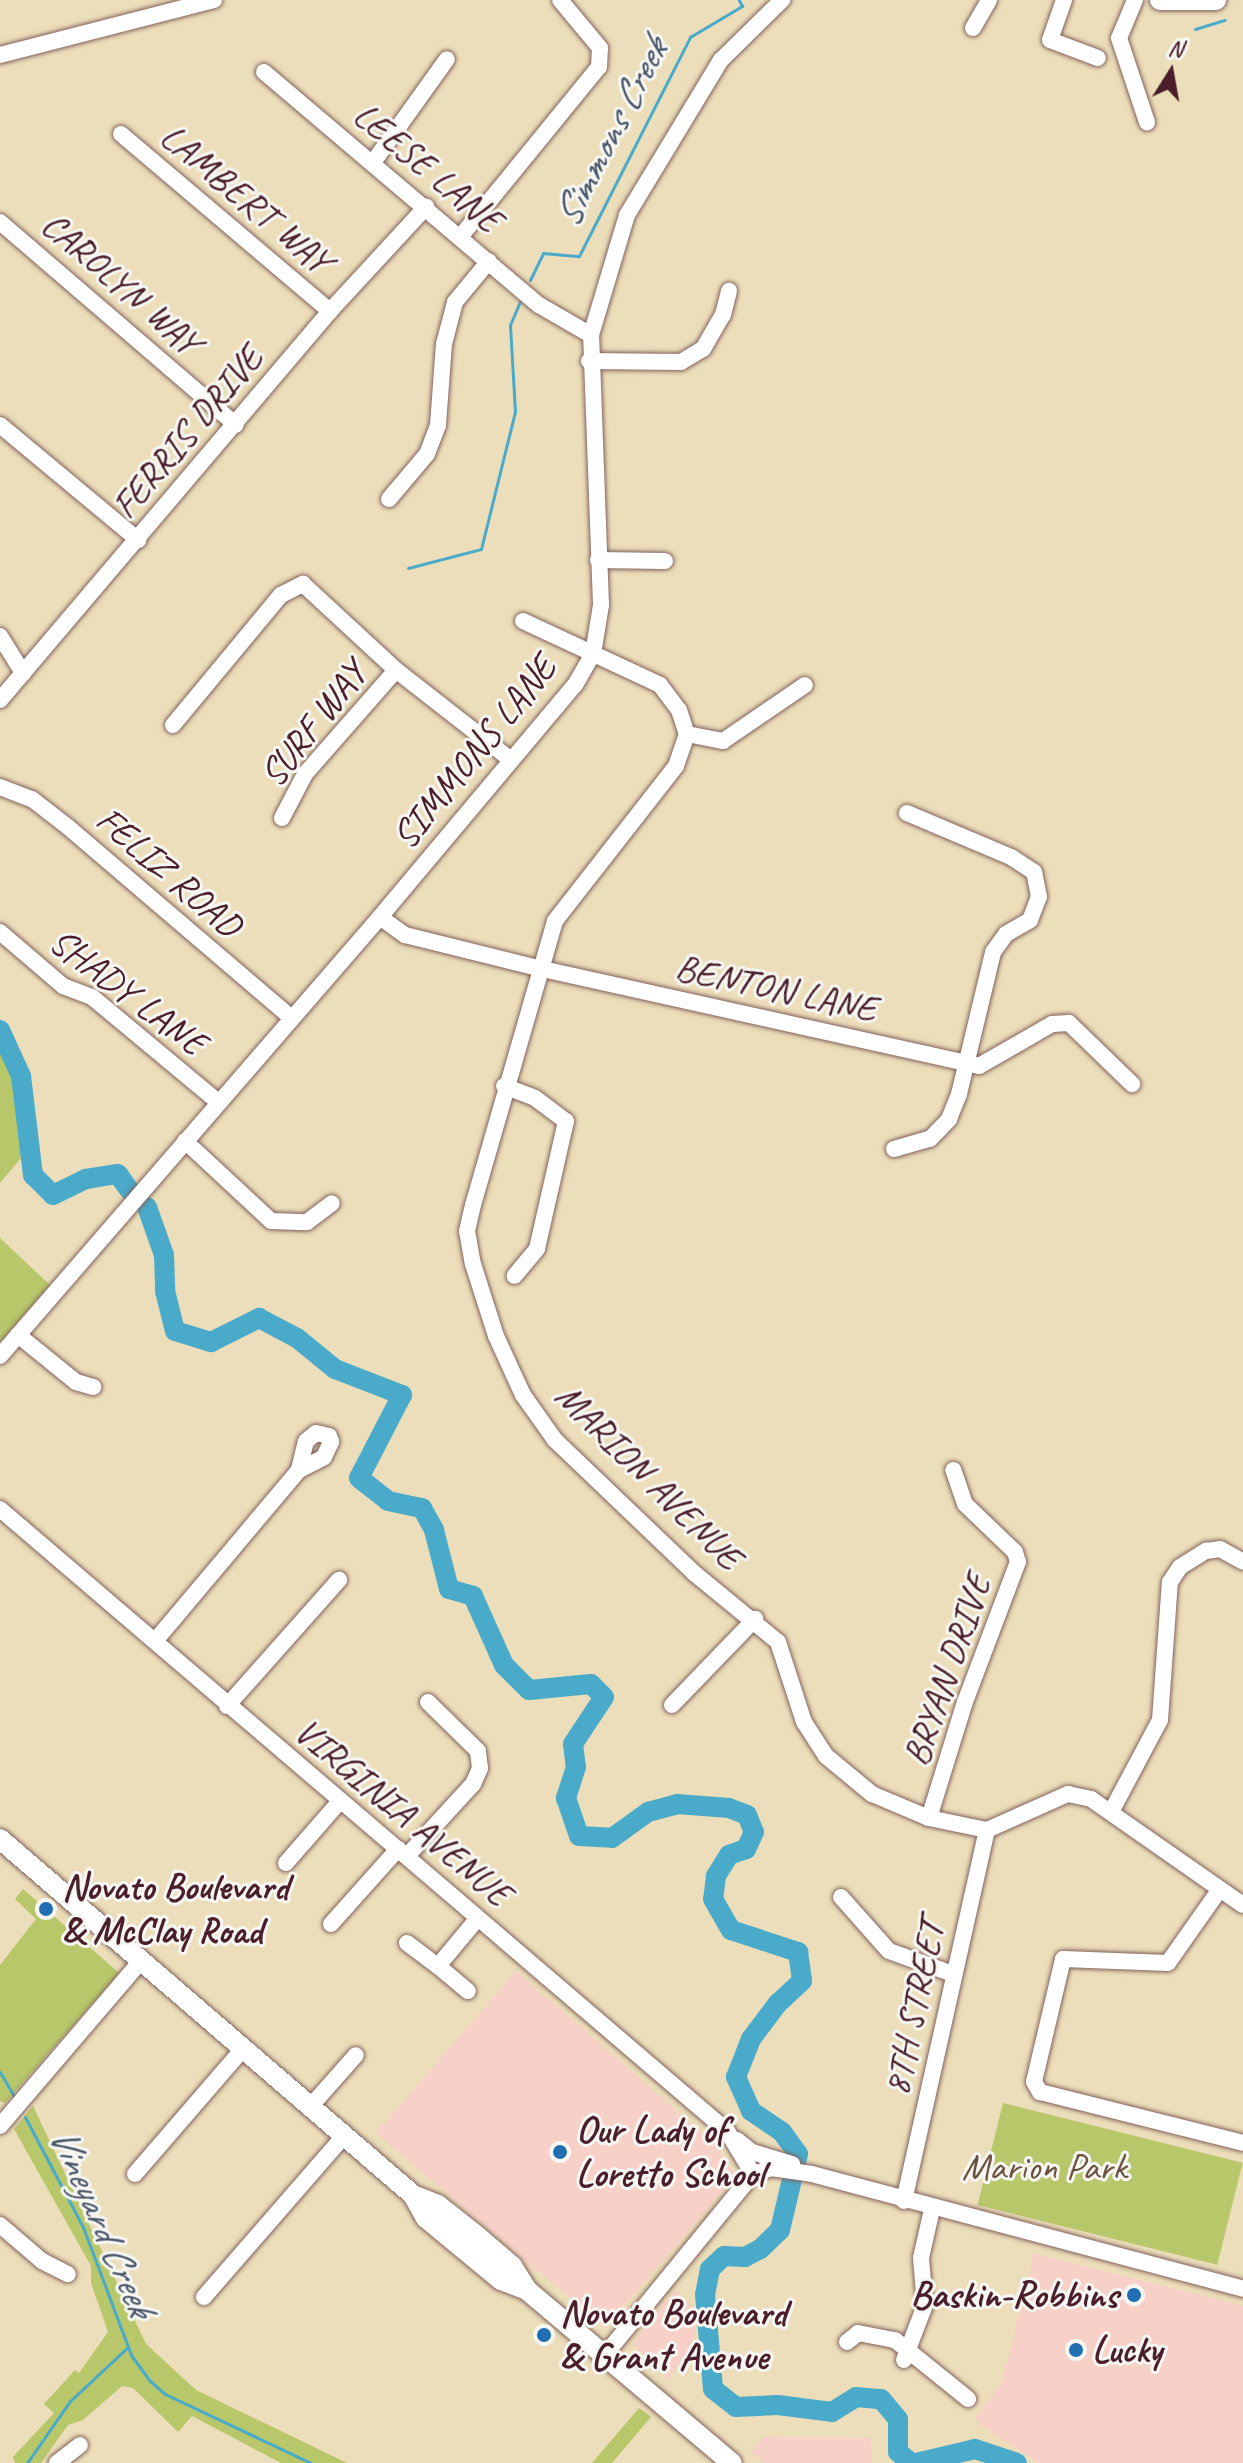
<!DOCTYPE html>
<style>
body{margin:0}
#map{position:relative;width:1243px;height:2463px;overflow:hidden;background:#ecdeba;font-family:Caveat,sans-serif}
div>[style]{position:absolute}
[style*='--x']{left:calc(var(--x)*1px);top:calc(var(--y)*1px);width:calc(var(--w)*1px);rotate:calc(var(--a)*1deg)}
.built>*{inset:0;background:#f7d1c7}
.green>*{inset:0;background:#b7c769;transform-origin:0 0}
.stream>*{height:3px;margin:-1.5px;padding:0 1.5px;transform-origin:1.5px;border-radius:1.5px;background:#4aaac9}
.river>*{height:20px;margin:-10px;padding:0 10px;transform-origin:10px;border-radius:10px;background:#4aaac9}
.roads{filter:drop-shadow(0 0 2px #83625d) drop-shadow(0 0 2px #83625d)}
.minor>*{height:16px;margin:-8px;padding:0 8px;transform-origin:8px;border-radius:8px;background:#fff}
.major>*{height:20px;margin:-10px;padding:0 10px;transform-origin:10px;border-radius:10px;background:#fff}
.dots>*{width:22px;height:22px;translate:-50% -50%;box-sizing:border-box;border:4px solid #f6f6f2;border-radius:50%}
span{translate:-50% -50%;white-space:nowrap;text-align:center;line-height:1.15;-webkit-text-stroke:6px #f6f6f2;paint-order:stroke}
.street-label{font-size:38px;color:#4a1f2b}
.poi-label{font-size:38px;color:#4a1f2b;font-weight:700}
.left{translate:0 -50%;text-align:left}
.right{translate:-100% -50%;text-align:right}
.park-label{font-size:38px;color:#6b513e}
.water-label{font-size:40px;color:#4a576a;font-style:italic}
.north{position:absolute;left:1131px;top:32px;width:80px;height:80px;-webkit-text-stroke:6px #f6f6f2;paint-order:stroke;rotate:11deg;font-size:22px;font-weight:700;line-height:32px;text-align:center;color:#4a1f2b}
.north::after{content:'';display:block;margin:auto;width:28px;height:36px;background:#4a1f2b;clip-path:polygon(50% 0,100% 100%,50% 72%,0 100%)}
</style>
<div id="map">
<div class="built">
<div style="clip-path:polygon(516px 1971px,715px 2144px,736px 2175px,605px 2328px,376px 2133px)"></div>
<div style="clip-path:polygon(1034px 2253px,1243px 2306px,1243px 2463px,1039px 2463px,978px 2423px,976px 2417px,1002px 2382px)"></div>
<div style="clip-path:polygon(675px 2290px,700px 2313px,689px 2351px,668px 2379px,632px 2344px)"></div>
<div style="clip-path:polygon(764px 2437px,870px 2438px,872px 2463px,764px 2463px,751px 2452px)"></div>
</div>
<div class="green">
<div style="clip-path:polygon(0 1033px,7px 1042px,14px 1088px,32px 1112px,32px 1145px,0 1183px)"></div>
<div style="clip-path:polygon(0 1238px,50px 1285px,0 1342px)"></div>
<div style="clip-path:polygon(23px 1889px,119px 1973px,5px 2103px,0 2101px,0 1965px,36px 1919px,15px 1899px)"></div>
<div style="left:1003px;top:2103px;width:247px;height:105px;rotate:14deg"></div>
<div style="clip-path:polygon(33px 2106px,146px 2344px,196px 2390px,347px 2463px,281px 2463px,192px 2416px,178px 2432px,133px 2388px,122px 2386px,83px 2420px,68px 2425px,41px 2463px,15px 2463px,13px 2457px,54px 2413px,44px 2404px,75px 2370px,79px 2373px,108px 2332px,91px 2283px,91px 2266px,14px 2129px)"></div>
<div style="clip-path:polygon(639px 2408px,651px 2417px,612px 2463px,592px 2463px)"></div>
</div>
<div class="stream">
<div style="--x:1195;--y:29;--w:31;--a:-17"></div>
<div style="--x:530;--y:280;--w:30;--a:-64"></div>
<div style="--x:543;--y:253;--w:36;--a:5"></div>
<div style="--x:579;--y:256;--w:246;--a:-63.1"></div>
<div style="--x:690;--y:37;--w:61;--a:-30.8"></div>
<div style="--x:742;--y:6;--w:7;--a:-117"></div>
<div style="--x:408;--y:568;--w:75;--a:-14.6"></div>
<div style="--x:481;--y:549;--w:141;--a:-76.1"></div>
<div style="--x:515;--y:412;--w:87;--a:-93.3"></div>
<div style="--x:510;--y:325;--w:25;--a:-67"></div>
<div style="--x:0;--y:2072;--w:28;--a:60"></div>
<div style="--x:25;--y:2117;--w:124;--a:62.2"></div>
<div style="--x:83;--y:2227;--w:137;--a:69.4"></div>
<div style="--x:131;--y:2355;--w:32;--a:54"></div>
<div style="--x:150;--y:2381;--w:20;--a:41"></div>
<div style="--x:165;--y:2394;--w:161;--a:25.3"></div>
<div style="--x:27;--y:2463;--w:75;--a:-55.3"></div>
<div style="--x:70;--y:2401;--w:79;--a:-43"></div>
</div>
<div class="river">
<div style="--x:0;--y:1030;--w:51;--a:65.5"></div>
<div style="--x:21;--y:1076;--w:100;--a:83.1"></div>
<div style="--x:33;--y:1175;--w:28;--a:45"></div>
<div style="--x:53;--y:1195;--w:37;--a:-26"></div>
<div style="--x:86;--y:1179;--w:32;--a:-9"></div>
<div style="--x:118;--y:1174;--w:19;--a:55"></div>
<div style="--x:147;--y:1207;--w:51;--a:70.5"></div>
<div style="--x:164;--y:1255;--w:36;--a:88"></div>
<div style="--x:165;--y:1291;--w:41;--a:76"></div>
<div style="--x:175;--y:1331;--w:38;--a:17"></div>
<div style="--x:211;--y:1342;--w:54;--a:-26.6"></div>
<div style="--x:259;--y:1318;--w:43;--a:27.8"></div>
<div style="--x:297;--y:1338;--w:49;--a:39.2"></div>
<div style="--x:335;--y:1369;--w:72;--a:21.2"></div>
<div style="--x:402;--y:1395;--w:93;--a:117.4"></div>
<div style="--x:359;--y:1478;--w:37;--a:38"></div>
<div style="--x:388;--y:1501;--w:35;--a:12"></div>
<div style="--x:422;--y:1508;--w:25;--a:61"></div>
<div style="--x:434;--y:1530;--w:61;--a:75.7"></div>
<div style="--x:449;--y:1589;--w:25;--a:16"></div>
<div style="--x:473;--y:1596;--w:76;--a:65.8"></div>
<div style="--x:504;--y:1665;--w:35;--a:45"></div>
<div style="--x:529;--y:1690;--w:62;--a:-5.5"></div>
<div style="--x:591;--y:1684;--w:18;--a:45"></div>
<div style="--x:604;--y:1697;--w:56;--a:123.4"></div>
<div style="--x:573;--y:1744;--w:23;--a:83"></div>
<div style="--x:576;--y:1767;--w:33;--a:108"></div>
<div style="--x:566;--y:1798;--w:40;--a:71.1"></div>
<div style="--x:579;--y:1836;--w:33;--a:3"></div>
<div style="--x:612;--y:1838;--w:44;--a:-35.8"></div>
<div style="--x:648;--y:1812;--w:30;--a:-15"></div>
<div style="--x:677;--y:1804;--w:52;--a:4.4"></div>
<div style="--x:729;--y:1808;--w:19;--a:21"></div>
<div style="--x:747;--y:1815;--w:18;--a:68"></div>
<div style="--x:754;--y:1832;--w:19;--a:115"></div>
<div style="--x:746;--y:1849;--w:18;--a:161"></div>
<div style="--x:729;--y:1855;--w:25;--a:122"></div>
<div style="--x:716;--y:1876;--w:23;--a:97"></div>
<div style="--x:713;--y:1899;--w:36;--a:60"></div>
<div style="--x:731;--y:1930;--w:71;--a:18.2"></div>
<div style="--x:798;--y:1952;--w:29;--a:82"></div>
<div style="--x:802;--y:1981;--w:33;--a:137"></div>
<div style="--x:778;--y:2003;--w:45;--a:126.9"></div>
<div style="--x:751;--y:2039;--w:41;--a:111.5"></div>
<div style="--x:736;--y:2077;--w:37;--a:66"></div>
<div style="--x:751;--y:2111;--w:37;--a:34"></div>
<div style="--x:782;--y:2132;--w:27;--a:54"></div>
<div style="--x:798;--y:2154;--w:78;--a:103.3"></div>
<div style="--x:780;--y:2230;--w:28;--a:136"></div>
<div style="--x:760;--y:2249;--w:17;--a:152"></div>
<div style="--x:745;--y:2257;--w:21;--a:-177"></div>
<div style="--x:724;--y:2256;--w:19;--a:137"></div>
<div style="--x:710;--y:2269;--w:25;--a:101"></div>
<div style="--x:705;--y:2294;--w:95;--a:85.2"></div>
<div style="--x:713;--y:2389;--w:29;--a:38"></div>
<div style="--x:736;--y:2407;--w:42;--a:-2.7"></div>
<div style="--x:778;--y:2405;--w:54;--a:7.4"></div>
<div style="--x:832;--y:2412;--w:28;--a:-32"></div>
<div style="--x:856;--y:2397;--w:25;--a:5"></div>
<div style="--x:881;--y:2399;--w:26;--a:50"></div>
<div style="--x:898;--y:2419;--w:33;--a:90"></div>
<div style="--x:898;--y:2452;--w:17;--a:40"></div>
<div style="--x:916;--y:2463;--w:61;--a:-13.3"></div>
<div style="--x:975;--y:2449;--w:44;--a:18.4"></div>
</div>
<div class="roads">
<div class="minor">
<div style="--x:1064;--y:0;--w:42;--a:109.3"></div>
<div style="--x:1050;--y:40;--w:51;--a:20.6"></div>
<div style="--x:1135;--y:0;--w:41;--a:112.8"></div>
<div style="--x:1119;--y:38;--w:89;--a:71.6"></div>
<div style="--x:973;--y:28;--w:32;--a:-60"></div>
<div style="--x:0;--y:55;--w:221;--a:-14.4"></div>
<div style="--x:264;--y:72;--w:360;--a:40.3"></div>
<div style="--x:539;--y:305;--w:60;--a:30"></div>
<div style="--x:121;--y:134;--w:274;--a:40.3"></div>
<div style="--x:374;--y:161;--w:125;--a:-54.4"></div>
<div style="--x:0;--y:222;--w:311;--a:40.7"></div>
<div style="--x:461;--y:236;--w:218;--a:-50.8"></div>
<div style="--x:599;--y:67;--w:19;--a:-87"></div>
<div style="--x:600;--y:48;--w:62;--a:-129.8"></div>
<div style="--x:589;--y:361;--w:92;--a:0.6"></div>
<div style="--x:681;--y:362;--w:26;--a:-31"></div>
<div style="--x:703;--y:349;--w:39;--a:-60"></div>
<div style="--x:723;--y:315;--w:25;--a:-76"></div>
<div style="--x:0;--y:425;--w:180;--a:39.8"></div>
<div style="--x:389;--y:499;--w:59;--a:-49.8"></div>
<div style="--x:427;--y:454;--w:31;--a:-69"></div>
<div style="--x:438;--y:425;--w:81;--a:-85.8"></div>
<div style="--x:444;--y:344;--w:43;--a:-75.3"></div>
<div style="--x:455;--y:302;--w:53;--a:-50.3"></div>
<div style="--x:598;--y:560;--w:67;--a:0.9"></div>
<div style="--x:523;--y:621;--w:151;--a:25"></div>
<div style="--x:660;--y:685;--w:31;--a:53"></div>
<div style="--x:679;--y:710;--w:25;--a:72"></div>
<div style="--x:687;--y:734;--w:34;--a:109"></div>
<div style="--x:676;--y:766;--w:197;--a:128"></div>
<div style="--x:555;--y:921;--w:296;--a:106.1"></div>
<div style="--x:473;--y:1205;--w:27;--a:103"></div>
<div style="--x:467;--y:1231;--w:34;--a:80"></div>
<div style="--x:473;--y:1264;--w:76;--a:72.3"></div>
<div style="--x:496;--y:1336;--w:65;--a:65.4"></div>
<div style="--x:523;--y:1395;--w:55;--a:54.6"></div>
<div style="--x:555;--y:1440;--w:192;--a:43.7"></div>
<div style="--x:694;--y:1573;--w:109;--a:39.4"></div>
<div style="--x:778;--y:1642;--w:84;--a:72"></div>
<div style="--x:804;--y:1722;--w:40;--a:57.1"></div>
<div style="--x:826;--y:1756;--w:60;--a:39.6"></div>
<div style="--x:872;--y:1794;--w:62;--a:22.8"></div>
<div style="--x:929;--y:1818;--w:59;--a:11.7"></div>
<div style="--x:987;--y:1830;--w:89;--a:-24"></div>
<div style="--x:1068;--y:1794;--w:24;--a:12"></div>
<div style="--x:1091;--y:1799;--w:185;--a:34.9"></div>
<div style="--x:0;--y:636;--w:44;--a:58.1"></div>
<div style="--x:0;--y:700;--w:510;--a:-49.69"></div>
<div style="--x:330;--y:311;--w:142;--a:-47.3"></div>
<div style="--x:173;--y:725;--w:169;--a:-50.3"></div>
<div style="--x:281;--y:595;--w:25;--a:-27"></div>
<div style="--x:303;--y:584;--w:127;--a:42.8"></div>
<div style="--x:396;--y:670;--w:145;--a:38"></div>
<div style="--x:687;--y:734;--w:37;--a:11"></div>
<div style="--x:723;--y:741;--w:99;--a:-34.3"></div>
<div style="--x:0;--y:787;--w:34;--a:21"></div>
<div style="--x:32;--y:799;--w:46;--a:37.9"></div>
<div style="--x:68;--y:827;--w:291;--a:40.5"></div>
<div style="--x:282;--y:818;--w:50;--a:-62.4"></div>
<div style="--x:305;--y:774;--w:138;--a:-48.8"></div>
<div style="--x:380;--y:917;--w:31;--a:36"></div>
<div style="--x:405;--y:935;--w:137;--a:13.9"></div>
<div style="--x:538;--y:968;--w:452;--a:12.5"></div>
<div style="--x:979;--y:1066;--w:84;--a:-29.9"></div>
<div style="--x:1052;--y:1024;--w:17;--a:-3"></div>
<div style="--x:1069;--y:1023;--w:88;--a:44.1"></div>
<div style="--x:0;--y:932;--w:83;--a:40.6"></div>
<div style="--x:63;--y:986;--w:31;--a:21"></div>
<div style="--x:92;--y:997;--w:164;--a:39.8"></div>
<div style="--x:504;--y:1086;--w:33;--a:21"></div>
<div style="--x:535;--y:1098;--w:39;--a:37"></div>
<div style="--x:566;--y:1121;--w:131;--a:102.8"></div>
<div style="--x:537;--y:1249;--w:35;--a:130"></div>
<div style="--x:185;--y:1141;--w:117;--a:42.9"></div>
<div style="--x:271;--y:1221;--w:36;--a:2"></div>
<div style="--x:307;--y:1222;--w:31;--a:-37"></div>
<div style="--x:894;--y:1149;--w:37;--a:-16"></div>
<div style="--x:930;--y:1139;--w:28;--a:-46"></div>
<div style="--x:949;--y:1119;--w:27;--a:-68"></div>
<div style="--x:959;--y:1094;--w:146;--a:-76.5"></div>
<div style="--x:993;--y:952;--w:22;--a:-54"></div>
<div style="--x:1006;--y:934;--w:28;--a:-30"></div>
<div style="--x:1030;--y:920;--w:25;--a:-69"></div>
<div style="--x:1039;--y:897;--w:25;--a:-101"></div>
<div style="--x:1034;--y:872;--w:27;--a:-147"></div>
<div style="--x:1011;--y:857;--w:113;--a:-157.1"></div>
<div style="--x:18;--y:1335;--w:75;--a:39"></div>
<div style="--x:76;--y:1382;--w:18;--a:16"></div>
<div style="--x:0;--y:1356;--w:581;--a:-49.12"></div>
<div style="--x:380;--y:917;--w:303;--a:-50"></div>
<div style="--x:575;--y:685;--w:36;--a:-60"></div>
<div style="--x:593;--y:654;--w:50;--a:-80.7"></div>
<div style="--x:601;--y:605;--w:270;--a:-92.1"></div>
<div style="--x:591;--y:335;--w:125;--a:-73.3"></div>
<div style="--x:627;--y:215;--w:181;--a:-58.8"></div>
<div style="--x:721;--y:60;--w:86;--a:-44.5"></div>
<div style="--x:0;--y:1509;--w:957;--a:40.55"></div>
<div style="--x:727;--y:2131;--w:50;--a:58.8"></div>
<div style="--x:155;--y:1641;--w:224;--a:-49.9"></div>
<div style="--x:299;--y:1470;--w:28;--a:-27"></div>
<div style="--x:324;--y:1457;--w:17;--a:-65"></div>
<div style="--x:331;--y:1442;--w:6;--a:-108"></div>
<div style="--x:329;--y:1436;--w:13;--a:-167"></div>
<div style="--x:316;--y:1433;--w:13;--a:141"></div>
<div style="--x:306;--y:1441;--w:30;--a:104"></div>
<div style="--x:672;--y:1705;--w:120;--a:-46"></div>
<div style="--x:227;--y:1706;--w:169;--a:-48.4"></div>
<div style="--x:1111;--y:1812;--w:104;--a:-62"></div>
<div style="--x:1160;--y:1720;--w:138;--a:-85.9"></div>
<div style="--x:1170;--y:1582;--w:18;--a:-56"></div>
<div style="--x:1180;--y:1567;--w:31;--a:-32"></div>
<div style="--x:1206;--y:1551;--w:14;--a:-8"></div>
<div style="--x:1220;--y:1549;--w:26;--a:29"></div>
<div style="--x:929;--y:1818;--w:121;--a:-72.8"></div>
<div style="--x:965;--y:1702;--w:150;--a:-69.3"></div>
<div style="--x:1018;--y:1562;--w:10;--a:-107"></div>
<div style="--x:1015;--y:1552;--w:69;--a:-136.2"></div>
<div style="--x:965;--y:1504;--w:36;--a:-109"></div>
<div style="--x:407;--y:1856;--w:98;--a:-47.5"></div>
<div style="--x:473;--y:1784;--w:17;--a:-66"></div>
<div style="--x:480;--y:1768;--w:17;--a:-97"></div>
<div style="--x:478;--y:1751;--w:70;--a:-135.6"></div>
<div style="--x:286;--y:1863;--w:82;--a:-48.9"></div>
<div style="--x:1220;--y:1889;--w:90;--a:125.1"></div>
<div style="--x:1168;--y:1963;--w:105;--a:-177.8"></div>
<div style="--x:1063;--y:1959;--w:126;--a:103.3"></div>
<div style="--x:1034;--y:2082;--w:12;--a:59"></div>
<div style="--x:1040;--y:2092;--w:209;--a:14.1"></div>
<div style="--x:841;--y:1897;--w:72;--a:48.4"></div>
<div style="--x:889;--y:1951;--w:68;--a:19.8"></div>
<div style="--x:331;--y:1924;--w:101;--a:-48.2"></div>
<div style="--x:407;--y:1943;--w:39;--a:37"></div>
<div style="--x:438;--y:1966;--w:62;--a:-50.2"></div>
<div style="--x:438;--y:1966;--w:39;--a:40"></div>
<div style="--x:310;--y:2107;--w:69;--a:-48.5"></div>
<div style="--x:0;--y:2126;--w:217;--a:-49.5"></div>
<div style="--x:737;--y:2140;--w:19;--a:39"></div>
<div style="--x:752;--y:2152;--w:42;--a:16.7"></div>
<div style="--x:135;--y:2174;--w:164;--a:-49.2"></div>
<div style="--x:904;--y:2201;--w:380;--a:-77.4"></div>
<div style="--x:0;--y:2225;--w:55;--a:40.6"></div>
<div style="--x:42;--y:2261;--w:29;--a:27"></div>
<div style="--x:204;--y:2297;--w:212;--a:-49"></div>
<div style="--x:847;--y:2342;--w:14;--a:-39"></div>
<div style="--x:858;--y:2333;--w:38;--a:11"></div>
<div style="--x:895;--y:2340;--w:94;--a:38.9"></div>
<div style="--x:604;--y:2356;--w:235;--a:-50.7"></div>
<div style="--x:753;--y:2174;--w:19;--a:-18"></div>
<div style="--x:771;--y:2168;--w:41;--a:8.3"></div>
<div style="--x:812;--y:2174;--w:446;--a:14.9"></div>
<div style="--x:904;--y:2360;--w:59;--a:-69.1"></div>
<div style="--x:925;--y:2305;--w:47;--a:-94.9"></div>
<div style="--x:921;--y:2258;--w:50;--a:-77.3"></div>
<div style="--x:57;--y:2463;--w:29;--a:-38"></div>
</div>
<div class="major">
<div style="--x:1160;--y:0;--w:56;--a:0"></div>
<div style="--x:0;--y:1839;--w:545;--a:40.76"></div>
<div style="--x:413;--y:2195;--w:26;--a:61"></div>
<div style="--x:426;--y:2218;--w:97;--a:39.6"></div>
<div style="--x:501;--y:2280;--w:28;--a:21"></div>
<div style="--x:413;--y:2195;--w:27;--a:22"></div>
<div style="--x:438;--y:2205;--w:48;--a:38.3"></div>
<div style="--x:476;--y:2235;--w:48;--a:40.7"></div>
<div style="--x:512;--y:2266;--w:28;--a:58"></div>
<div style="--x:527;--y:2290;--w:268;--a:40.2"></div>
</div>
</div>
<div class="dots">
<div style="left:46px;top:1909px;background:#1f6fb2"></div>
<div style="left:560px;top:2152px;background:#1f6fb2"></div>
<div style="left:1134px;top:2295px;background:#1f6fb2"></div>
<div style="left:544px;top:2335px;background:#1f6fb2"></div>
<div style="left:1076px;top:2350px;background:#1f6fb2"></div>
</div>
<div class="street-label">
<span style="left:428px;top:167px;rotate:40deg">LEESE LANE</span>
<span style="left:246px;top:198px;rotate:40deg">LAMBERT WAY</span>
<span style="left:121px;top:283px;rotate:41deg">CAROLYN WAY</span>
<span style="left:187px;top:432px;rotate:-50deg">FERRIS DRIVE</span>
<span style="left:313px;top:724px;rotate:-52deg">SURF WAY</span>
<span style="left:474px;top:752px;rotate:-51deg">SIMMONS LANE</span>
<span style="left:169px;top:872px;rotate:41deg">FELIZ ROAD</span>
<span style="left:776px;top:988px;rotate:12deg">BENTON LANE</span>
<span style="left:128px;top:992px;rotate:37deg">SHADY LANE</span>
<span style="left:649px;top:1476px;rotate:45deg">MARION AVENUE</span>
<span style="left:947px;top:1670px;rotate:-71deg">BRYAN DRIVE</span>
<span style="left:403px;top:1812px;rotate:40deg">VIRGINIA AVENUE</span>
<span style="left:914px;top:2008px;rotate:-78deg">8TH STREET</span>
</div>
<div class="poi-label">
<span class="left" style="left:62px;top:1909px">Novato Boulevard<br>&amp; McClay Road</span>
<span class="left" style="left:576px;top:2152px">Our Lady of<br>Loretto School</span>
<span class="right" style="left:1118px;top:2295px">Baskin-Robbins</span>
<span class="left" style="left:560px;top:2335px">Novato Boulevard<br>&amp; Grant Avenue</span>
<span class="left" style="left:1092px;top:2350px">Lucky</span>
</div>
<div class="park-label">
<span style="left:1044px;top:2167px">Marion Park</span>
</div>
<div class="water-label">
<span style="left:610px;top:133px;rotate:-63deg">Simmons Creek</span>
<span style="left:102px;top:2221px;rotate:66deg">Vineyard Creek</span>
</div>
<div class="north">N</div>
</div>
